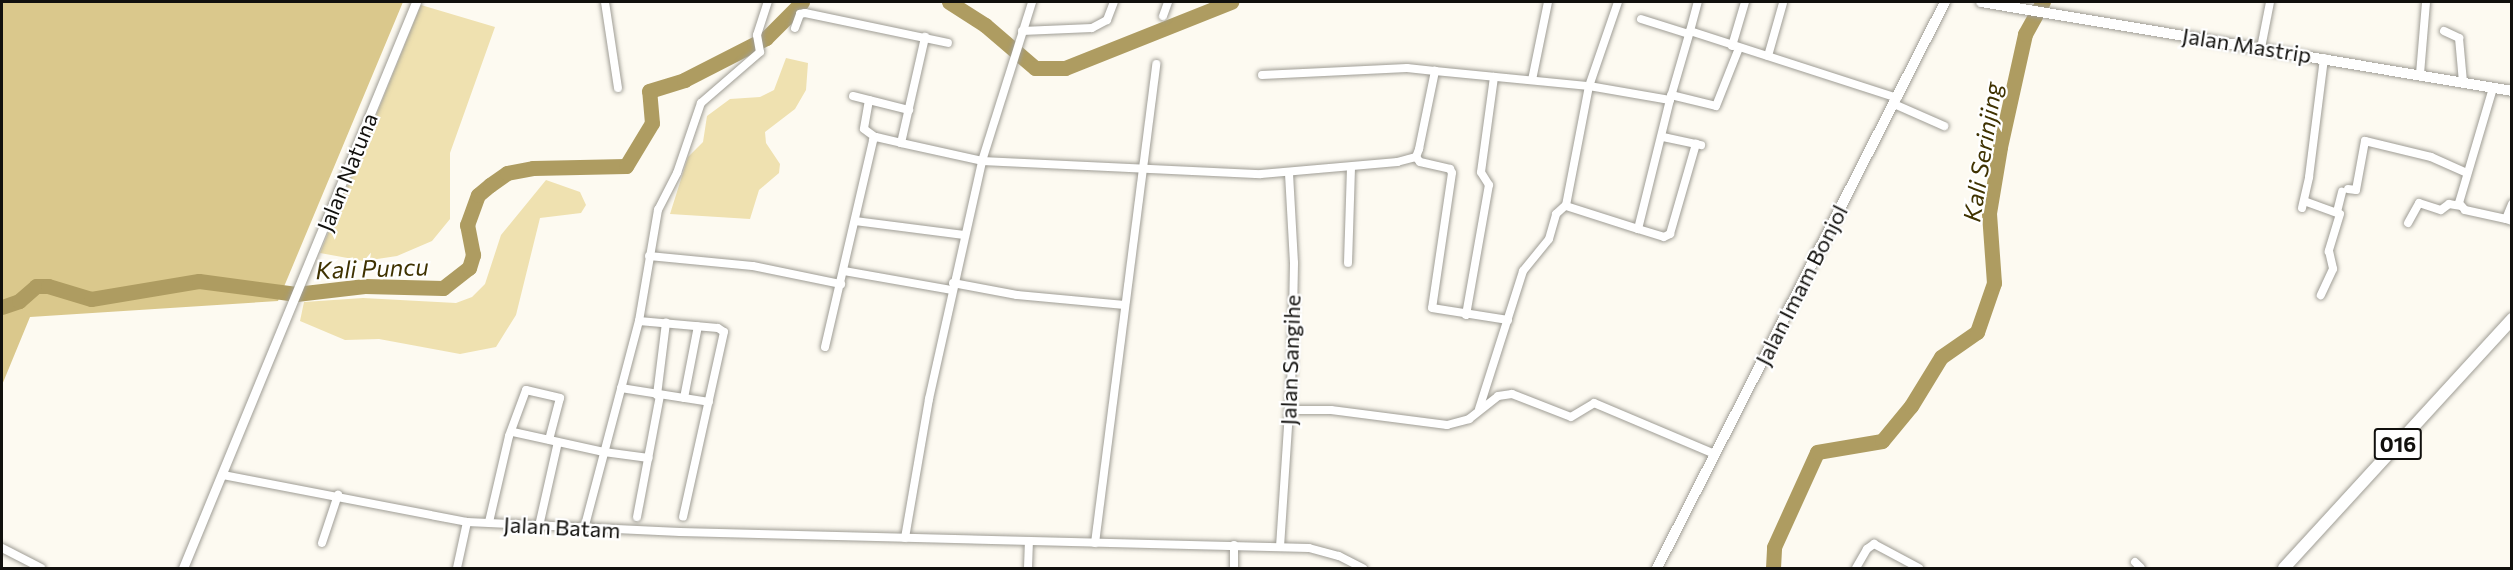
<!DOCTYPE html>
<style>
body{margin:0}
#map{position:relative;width:2513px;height:570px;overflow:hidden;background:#fdfaf1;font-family:Commissioner,sans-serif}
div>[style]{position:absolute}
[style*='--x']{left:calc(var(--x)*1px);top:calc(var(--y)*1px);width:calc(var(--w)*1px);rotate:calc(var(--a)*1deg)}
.green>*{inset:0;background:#efe1b0}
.forest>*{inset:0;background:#dac88c}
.river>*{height:15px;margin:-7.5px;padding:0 7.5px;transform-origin:7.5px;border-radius:7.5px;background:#ae9c61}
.roads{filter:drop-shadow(0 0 2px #9f9d95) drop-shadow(0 0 2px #9f9d95)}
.minor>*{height:8px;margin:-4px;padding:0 4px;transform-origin:4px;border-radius:4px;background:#fff}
.tertiary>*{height:9px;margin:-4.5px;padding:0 4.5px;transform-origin:4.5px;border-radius:4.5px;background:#fff}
.secondary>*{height:10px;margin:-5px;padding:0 5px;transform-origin:5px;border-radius:5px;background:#fff}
.primary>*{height:12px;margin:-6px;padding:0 6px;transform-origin:6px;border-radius:6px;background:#fff}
span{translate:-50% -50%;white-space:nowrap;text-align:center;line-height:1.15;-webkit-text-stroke:4.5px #fff;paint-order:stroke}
.shield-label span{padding:2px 4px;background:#fff;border:2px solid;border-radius:4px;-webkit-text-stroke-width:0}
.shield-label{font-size:21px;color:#11100d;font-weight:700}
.street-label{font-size:22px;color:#11100d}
.water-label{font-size:24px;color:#3f3200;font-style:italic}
.frame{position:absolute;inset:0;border:3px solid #11100d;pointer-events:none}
</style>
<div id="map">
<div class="green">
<div style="clip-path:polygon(421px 5px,495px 27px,450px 153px,450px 219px,432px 241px,397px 256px,364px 261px,320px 253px)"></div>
<div style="clip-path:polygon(786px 58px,808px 63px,806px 90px,795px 109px,765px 132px,766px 143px,780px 164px,779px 173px,759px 190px,750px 219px,670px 214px,688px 157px,703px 142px,707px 116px,730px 99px,760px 97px,774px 90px)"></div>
<div style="clip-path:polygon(546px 180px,580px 192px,586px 205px,581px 213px,540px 218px,516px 315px,496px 347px,460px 354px,379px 339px,345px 340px,300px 321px,304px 302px,363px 298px,456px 303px,472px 297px,485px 284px,501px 235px)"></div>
</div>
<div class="forest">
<div style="clip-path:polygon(2px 2px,403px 2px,278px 301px,30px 317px,2px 385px)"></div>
</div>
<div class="river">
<div style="--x:949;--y:2;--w:43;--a:32.6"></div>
<div style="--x:985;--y:25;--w:66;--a:40.7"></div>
<div style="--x:1035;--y:68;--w:30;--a:0"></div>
<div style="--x:1065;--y:68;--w:179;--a:-21.7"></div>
<div style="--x:2;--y:307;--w:18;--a:-19"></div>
<div style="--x:19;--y:301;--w:23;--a:-41"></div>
<div style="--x:36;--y:286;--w:12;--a:0"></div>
<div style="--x:48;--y:286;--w:45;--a:16.8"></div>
<div style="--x:91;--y:299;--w:109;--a:-9.5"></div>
<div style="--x:199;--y:281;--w:98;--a:7.6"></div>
<div style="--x:296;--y:294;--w:69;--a:-6.6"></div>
<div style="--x:365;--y:286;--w:78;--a:1.5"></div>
<div style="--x:443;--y:288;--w:33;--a:-38"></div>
<div style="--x:469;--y:268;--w:14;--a:-73"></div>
<div style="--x:473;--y:255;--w:31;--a:-101"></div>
<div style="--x:467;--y:225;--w:32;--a:-70"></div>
<div style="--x:478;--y:195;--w:16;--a:-40"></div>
<div style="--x:490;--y:185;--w:21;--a:-35"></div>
<div style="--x:507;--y:173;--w:26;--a:-11"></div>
<div style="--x:533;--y:168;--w:93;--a:-1.2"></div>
<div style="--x:626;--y:166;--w:50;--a:-58.8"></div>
<div style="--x:652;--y:123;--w:32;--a:-95"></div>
<div style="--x:649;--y:91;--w:37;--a:-17"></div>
<div style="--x:684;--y:80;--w:92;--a:-27.1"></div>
<div style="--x:766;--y:38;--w:51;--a:-45"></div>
<div style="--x:1773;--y:568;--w:21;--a:-87"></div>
<div style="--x:1774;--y:547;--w:104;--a:-65.6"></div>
<div style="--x:1817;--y:452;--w:66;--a:-9.6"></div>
<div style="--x:1882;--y:441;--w:45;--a:-50.4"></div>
<div style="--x:1911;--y:406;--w:57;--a:-58.5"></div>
<div style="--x:1941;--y:357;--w:44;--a:-34.8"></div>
<div style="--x:1977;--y:332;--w:52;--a:-70.9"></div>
<div style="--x:1994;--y:283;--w:70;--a:-94.1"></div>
<div style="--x:1989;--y:213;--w:67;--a:-80.5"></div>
<div style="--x:2000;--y:147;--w:116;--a:-77.5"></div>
<div style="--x:2025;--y:34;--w:37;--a:-61"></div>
</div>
<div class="roads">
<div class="minor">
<div style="--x:605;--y:2;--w:87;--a:81.4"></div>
<div style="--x:1618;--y:2;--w:89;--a:109"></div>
<div style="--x:1589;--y:86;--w:122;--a:100.9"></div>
<div style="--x:1566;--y:206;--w:76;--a:17.7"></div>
<div style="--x:1638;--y:229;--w:133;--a:-76.1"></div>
<div style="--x:1163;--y:16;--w:15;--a:-70"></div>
<div style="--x:1641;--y:19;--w:50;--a:17.4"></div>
<div style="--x:795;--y:28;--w:15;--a:-70"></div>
<div style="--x:800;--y:14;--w:5;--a:-11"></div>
<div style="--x:805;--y:13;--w:146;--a:11.8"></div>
<div style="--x:1022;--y:31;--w:70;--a:-2.5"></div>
<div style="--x:1092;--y:28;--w:17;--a:-28"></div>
<div style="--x:1107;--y:20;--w:19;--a:-69"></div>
<div style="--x:1690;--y:31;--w:30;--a:-75"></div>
<div style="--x:2444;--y:31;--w:17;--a:25"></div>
<div style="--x:2459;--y:38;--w:44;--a:84.8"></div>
<div style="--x:1732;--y:46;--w:46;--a:-73.5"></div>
<div style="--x:2261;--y:48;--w:47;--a:-78.9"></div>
<div style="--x:1768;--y:56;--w:55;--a:-74.2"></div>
<div style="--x:2420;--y:74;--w:72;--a:-85.2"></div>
<div style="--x:1262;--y:75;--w:145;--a:-2.8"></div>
<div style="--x:1407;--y:68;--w:28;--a:6"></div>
<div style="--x:1532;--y:80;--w:80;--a:-78.4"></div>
<div style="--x:2493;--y:88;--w:120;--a:106.5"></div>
<div style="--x:2459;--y:203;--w:9;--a:49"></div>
<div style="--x:2465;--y:210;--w:42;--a:12.4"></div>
<div style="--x:1671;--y:95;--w:46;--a:13.7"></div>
<div style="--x:1716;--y:106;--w:62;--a:-68.4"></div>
<div style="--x:853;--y:96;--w:58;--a:14"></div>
<div style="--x:869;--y:100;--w:29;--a:100"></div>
<div style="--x:864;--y:129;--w:14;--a:36"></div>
<div style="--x:1894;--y:104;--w:55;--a:23.7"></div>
<div style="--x:1663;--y:137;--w:39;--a:12"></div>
<div style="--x:901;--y:143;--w:83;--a:12.5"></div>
<div style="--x:982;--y:161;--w:167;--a:-72.5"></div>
<div style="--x:1416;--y:157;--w:6;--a:51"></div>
<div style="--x:1420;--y:162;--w:31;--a:13"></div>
<div style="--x:1450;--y:169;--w:4;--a:63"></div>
<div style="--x:1452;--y:173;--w:136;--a:98.4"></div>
<div style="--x:1432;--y:308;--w:77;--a:9"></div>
<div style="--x:2348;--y:189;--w:8;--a:7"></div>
<div style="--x:2356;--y:190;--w:50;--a:-79.6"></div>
<div style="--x:2365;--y:141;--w:68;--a:13.6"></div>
<div style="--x:2431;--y:157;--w:39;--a:24"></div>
<div style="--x:2304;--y:201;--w:38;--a:20"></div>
<div style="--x:2340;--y:214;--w:39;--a:107"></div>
<div style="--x:2329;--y:251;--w:18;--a:77"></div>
<div style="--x:2333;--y:269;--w:29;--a:115"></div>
<div style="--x:2512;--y:204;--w:16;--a:112"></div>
<div style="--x:2506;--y:219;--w:6;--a:18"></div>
<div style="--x:2302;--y:208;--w:32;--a:-77"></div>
<div style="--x:2309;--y:177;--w:120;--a:-82.8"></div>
<div style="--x:2337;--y:212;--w:21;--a:-76"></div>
<div style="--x:855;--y:221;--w:110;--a:7.3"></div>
<div style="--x:2408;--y:223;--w:23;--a:-61"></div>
<div style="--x:2419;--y:203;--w:23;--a:18"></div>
<div style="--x:2441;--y:210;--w:10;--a:-37"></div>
<div style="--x:2449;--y:204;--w:11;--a:10"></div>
<div style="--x:1638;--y:229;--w:27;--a:17"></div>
<div style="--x:1664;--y:237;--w:7;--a:-27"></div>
<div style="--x:1670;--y:234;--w:94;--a:-73.9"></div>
<div style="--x:649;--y:256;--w:104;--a:5.5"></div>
<div style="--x:753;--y:266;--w:90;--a:11.6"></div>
<div style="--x:1348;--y:263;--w:96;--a:-88.2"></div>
<div style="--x:844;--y:271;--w:110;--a:10"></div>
<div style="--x:953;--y:283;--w:65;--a:10.6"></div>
<div style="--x:1017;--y:295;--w:108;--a:5.3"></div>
<div style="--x:1466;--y:315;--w:132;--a:-80"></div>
<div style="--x:1489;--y:185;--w:15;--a:-122"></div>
<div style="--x:1481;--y:172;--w:96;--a:-82.2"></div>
<div style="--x:639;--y:321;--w:79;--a:5.1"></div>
<div style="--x:718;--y:328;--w:7;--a:34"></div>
<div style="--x:724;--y:332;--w:189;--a:102.5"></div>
<div style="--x:825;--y:347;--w:212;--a:-76.9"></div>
<div style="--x:873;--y:140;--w:4;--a:-45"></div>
<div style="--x:876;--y:137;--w:26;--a:13"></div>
<div style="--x:901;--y:143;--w:109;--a:-77.2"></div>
<div style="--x:621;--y:388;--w:89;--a:9"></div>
<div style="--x:657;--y:395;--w:73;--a:-82.9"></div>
<div style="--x:684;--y:398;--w:73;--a:-79"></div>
<div style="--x:1479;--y:409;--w:145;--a:-72.3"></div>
<div style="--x:1523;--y:271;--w:41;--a:-50.9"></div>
<div style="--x:1549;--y:239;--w:26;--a:-74"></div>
<div style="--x:1556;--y:214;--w:13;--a:-42"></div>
<div style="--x:1289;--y:410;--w:42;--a:0"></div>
<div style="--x:1331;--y:410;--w:117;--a:7.4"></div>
<div style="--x:1447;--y:425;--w:23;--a:-15"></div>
<div style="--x:1469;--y:419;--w:37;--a:-38"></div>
<div style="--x:1498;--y:396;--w:14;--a:-8"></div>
<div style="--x:1512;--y:394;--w:63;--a:21.3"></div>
<div style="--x:1571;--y:417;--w:27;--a:-31"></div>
<div style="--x:1594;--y:403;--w:131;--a:22.9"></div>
<div style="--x:513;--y:432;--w:93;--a:12.4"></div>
<div style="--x:604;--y:452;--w:45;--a:7.6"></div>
<div style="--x:223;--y:475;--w:248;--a:10.9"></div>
<div style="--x:467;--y:522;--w:213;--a:2.7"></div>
<div style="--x:680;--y:532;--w:629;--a:1.46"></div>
<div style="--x:1309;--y:548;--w:31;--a:15"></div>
<div style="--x:1339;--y:556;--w:27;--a:27"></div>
<div style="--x:637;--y:517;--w:124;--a:-79.3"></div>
<div style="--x:489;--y:522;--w:88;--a:-76.9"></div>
<div style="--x:509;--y:436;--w:49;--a:-69.7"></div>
<div style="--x:526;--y:390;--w:35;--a:13"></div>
<div style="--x:560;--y:398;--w:43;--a:104.7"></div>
<div style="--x:539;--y:526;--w:86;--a:-77.3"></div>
<div style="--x:584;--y:529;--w:215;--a:-75.2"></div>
<div style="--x:639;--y:321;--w:113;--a:-80.3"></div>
<div style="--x:658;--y:210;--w:42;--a:-62.8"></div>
<div style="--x:677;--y:173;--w:74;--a:-71.1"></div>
<div style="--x:701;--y:103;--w:78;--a:-40.8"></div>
<div style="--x:760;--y:52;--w:17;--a:-100"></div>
<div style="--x:757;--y:35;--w:35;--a:-72"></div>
<div style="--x:905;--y:538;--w:141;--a:-80.2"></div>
<div style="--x:929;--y:399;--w:244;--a:-77.4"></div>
<div style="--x:982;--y:161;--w:279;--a:2.7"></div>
<div style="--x:1261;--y:174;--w:137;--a:-5"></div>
<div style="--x:1397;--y:162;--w:20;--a:-15"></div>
<div style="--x:1416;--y:157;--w:9;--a:-69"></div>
<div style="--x:1419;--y:149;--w:80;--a:-78.4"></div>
<div style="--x:1435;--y:71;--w:155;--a:5.6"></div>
<div style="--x:1589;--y:86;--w:82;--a:9.8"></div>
<div style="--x:1670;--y:100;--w:72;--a:-73.8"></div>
<div style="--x:1690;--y:31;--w:218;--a:17.9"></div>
<div style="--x:322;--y:543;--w:51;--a:-71.6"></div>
<div style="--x:1095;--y:543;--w:483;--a:-82.7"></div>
<div style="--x:1280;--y:547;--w:179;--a:-86.2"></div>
<div style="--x:1292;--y:368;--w:105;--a:-88.9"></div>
<div style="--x:1294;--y:263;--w:89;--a:-93.2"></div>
<div style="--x:2;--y:548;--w:44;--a:27.1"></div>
<div style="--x:2135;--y:562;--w:8;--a:45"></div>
<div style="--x:457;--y:568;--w:47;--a:-77.7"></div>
<div style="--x:1028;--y:568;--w:26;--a:-88"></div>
<div style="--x:1234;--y:568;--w:23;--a:-90"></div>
<div style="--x:1856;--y:568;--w:22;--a:-60"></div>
<div style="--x:1867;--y:549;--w:9;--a:-36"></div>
<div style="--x:1874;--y:544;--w:51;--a:28.1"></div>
</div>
<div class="tertiary">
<div style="--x:183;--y:568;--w:612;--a:-67.62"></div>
</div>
<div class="secondary">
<div style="--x:1981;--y:2;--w:538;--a:9.51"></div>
<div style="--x:1657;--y:568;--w:635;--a:-63.03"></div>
</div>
<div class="primary">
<div style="--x:2284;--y:568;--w:338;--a:-47.5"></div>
</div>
</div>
<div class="shield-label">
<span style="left:2398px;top:444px">016</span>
</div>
<div class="street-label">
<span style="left:2247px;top:45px;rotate:9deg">Jalan Mastrip</span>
<span style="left:347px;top:172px;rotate:-68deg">Jalan Natuna</span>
<span style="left:1801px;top:285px;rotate:-63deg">Jalan Imam Bonjol</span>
<span style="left:1290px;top:360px;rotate:-88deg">Jalan Sangihe</span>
<span style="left:562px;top:527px;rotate:3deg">Jalan Batam</span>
</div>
<div class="water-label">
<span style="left:1982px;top:152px;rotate:-81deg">Kali Serinjing</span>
<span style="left:372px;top:268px;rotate:-2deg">Kali Puncu</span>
</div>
<div class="frame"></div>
</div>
